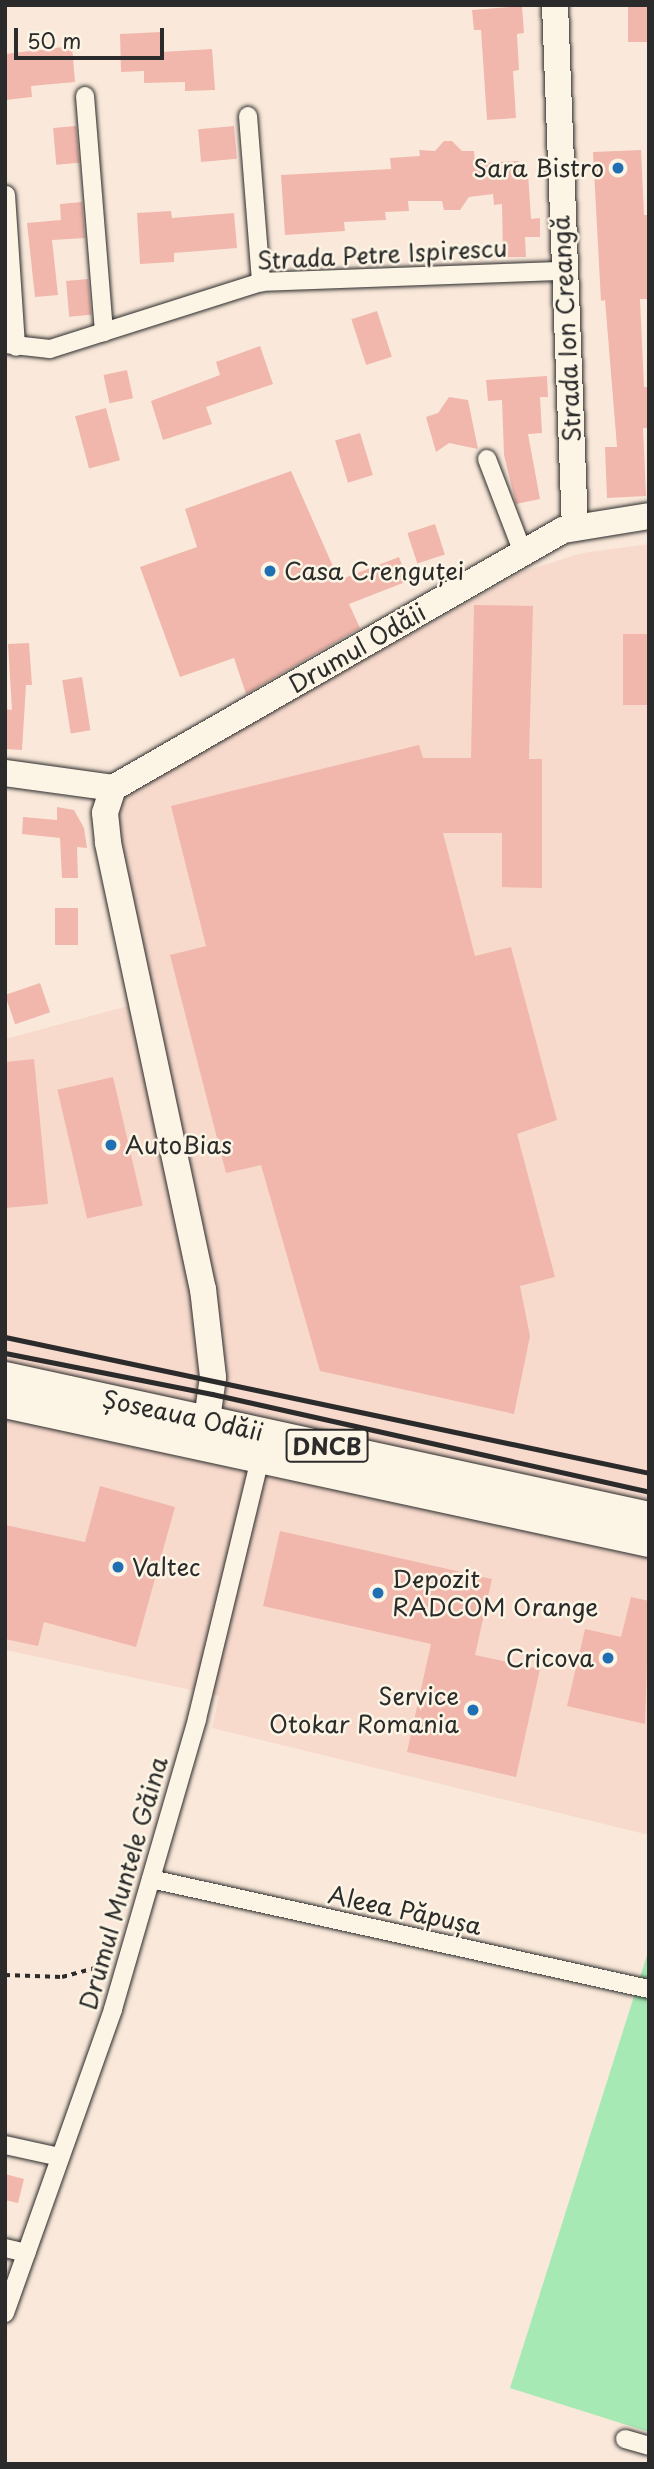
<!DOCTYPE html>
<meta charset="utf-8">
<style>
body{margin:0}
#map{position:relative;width:654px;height:2469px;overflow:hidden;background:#fae9da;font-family:"Playpen Sans",sans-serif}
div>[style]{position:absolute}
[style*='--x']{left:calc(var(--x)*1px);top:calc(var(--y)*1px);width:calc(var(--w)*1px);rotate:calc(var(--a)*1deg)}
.built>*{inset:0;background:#f7dacc}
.green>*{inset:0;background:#a6e9b4}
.building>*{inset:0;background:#f1b7ac;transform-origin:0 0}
.path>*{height:3.5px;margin-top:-1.75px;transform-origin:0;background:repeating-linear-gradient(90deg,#2b2b2b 0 5px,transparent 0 10px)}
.roads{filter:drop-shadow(0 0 2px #2b2b2b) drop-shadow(0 0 2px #2b2b2b)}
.street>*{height:18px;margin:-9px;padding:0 9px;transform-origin:9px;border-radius:9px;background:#fcf5e5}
.secondary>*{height:26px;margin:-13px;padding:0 13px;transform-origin:13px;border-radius:13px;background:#fcf5e5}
.primary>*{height:28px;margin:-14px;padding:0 14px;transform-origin:14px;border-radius:14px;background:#fcf5e5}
.rail>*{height:5px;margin:-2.5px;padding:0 2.5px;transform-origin:2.5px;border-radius:2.5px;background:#2b2b2b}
.dots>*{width:19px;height:19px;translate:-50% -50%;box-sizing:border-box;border:4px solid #fcf5e5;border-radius:50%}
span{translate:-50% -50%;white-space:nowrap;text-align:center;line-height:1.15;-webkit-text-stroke:5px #fcf5e5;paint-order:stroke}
.shield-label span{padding:2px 5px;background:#fcf5e5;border:2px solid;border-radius:5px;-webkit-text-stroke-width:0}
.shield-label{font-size:23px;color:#2b2b2b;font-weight:700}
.poi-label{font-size:24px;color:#2b2b2b}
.right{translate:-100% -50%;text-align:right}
.left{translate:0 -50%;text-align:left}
.street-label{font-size:24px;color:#2b2b2b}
.frame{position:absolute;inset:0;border:7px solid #2b2b2b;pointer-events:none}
.scale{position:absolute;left:14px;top:28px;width:150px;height:32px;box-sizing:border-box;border:4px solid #2b2b2b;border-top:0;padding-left:9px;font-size:21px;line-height:24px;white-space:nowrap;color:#2b2b2b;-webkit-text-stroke:5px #fcf5e5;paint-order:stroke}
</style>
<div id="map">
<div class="built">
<div style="clip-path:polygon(649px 544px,649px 1835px,212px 1728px,219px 1696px,5px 1650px,5px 1039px,128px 1006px,90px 813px,522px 572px,582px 553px)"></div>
</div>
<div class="green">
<div style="clip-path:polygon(648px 1952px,649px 1952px,649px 2432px,510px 2388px)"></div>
</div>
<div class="building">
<div style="left:628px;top:5px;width:21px;height:37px"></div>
<div style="clip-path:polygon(522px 6px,524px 33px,517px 34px,519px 70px,513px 71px,516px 118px,487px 120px,481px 30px,474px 30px,472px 10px)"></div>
<div style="clip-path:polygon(161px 32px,162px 52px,212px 49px,215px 90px,185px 91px,185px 82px,144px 83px,144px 71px,121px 72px,120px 34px)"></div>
<div style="clip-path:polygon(72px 46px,75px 82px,31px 86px,32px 97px,5px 100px,5px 54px)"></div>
<div style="left:76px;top:126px;width:37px;height:23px;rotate:85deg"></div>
<div style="left:234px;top:126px;width:33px;height:36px;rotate:85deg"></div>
<div style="clip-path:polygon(444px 141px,452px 141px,462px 151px,474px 151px,475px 163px,519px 161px,520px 173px,528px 173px,531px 219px,540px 218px,540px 237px,525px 237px,526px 257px,503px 257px,502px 204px,494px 205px,493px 194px,469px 197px,460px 210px,444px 210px,442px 201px,408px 201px,409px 211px,385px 212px,386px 220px,344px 222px,345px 231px,285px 235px,281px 175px,391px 169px,390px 158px,420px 156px,419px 150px,435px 151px)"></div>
<div style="clip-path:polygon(641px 150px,644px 215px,649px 215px,649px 299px,640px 299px,644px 387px,649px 387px,649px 428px,643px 428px,646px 496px,607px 498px,605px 447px,617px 447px,605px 300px,601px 301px,593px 152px)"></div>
<div style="clip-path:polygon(82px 202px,85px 238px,52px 240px,58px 295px,35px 297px,27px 223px,61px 220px,60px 204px)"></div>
<div style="clip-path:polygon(171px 211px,172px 218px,234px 213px,237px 248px,174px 253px,174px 262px,140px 264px,137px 213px)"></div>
<div style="left:88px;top:279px;width:36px;height:22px;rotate:85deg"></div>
<div style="left:377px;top:311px;width:48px;height:27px;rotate:72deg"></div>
<div style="clip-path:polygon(260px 346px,273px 384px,206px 407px,212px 424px,163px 440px,151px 401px,220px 375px,216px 362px)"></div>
<div style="left:127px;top:370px;width:29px;height:24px;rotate:78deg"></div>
<div style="clip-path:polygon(547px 376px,548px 397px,540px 397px,542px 433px,528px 434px,540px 499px,516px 504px,504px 455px,502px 400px,488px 401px,486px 380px)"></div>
<div style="clip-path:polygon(449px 397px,468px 400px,478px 449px,449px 443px,436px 452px,426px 417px,438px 413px)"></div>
<div style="left:106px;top:408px;width:54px;height:32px;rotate:75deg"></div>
<div style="left:360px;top:433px;width:44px;height:26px;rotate:73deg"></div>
<div style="clip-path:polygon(291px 471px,339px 580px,399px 557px,408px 581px,349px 604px,360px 628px,246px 694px,234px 658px,180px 677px,140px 567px,197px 547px,185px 509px)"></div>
<div style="left:435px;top:524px;width:32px;height:29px;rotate:72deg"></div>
<div style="clip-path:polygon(474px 605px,533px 606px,529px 759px,542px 759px,542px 888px,502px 887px,502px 833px,443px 833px,475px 956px,511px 947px,557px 1120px,517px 1134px,555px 1277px,520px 1286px,530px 1336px,514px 1414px,320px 1371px,261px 1165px,226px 1173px,170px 955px,206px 946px,171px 806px,419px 745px,423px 758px,471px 758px)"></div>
<div style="left:623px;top:634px;width:26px;height:71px"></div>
<div style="clip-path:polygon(29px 643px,32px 685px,26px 685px,22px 750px,5px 749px,5px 709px,12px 710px,8px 644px)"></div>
<div style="left:82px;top:677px;width:54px;height:20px;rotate:81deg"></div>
<div style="clip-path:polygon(57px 807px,74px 810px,84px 828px,87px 848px,77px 847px,78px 878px,62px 878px,60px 838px,22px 834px,23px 817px,57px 820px)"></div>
<div style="left:55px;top:908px;width:23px;height:37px"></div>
<div style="left:40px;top:983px;width:31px;height:37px;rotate:71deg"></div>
<div style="clip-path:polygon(34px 1059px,48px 1204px,5px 1208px,5px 1062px)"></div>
<div style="left:113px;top:1077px;width:132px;height:57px;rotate:77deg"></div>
<div style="clip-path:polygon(100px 1486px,175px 1507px,136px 1647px,44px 1622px,38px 1646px,5px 1639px,5px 1525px,85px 1542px)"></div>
<div style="clip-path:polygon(280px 1531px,492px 1579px,475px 1655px,540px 1669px,516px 1777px,407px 1752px,431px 1644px,263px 1606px)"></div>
<div style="clip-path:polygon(631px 1597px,649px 1601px,645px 1724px,567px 1706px,585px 1629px,621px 1637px)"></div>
<div style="clip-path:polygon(5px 2174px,24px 2179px,18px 2203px,5px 2200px)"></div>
</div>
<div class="path">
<div style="--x:5;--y:1975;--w:57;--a:2"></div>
<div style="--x:62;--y:1977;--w:46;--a:-15.3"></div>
</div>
<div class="roads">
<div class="street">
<div style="--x:85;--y:96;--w:237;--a:85.4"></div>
<div style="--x:248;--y:116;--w:167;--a:85.5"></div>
<div style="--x:6;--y:195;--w:152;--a:86.2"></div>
<div style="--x:5;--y:344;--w:45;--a:6.3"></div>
<div style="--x:50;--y:349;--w:221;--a:-17.6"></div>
<div style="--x:261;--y:282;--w:302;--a:-2.1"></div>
<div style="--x:487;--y:459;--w:101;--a:69"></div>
<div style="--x:151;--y:1879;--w:510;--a:12.46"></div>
<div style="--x:5;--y:2145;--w:56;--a:12.3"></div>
<div style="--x:5;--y:2248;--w:22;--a:13"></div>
<div style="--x:5;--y:2313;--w:323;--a:-70.4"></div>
<div style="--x:113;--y:2009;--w:302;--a:-73.8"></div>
<div style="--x:197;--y:1719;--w:268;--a:-76.4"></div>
<div style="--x:625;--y:2439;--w:25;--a:16"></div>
</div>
<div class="secondary">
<div style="--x:555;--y:5;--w:522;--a:87.81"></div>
<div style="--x:5;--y:773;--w:109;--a:7.9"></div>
<div style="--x:113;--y:788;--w:26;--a:108"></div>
<div style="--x:105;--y:813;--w:30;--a:84"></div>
<div style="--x:108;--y:843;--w:456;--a:78"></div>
<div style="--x:203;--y:1289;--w:89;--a:83.5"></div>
<div style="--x:213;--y:1377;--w:42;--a:98.1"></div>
<div style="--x:113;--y:788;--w:519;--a:-29.83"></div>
<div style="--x:563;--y:530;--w:87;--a:-9.2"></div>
</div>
<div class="primary">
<div style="--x:5;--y:1376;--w:659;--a:12.26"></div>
<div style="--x:5;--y:1404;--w:659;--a:12.18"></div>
</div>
</div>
<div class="rail">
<div style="--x:5;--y:1337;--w:658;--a:11.92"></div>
<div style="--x:5;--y:1353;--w:211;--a:11.2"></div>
<div style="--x:212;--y:1394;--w:448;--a:12.6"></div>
</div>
<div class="dots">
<div style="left:618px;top:168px;background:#1f6fb2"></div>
<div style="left:270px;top:571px;background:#1f6fb2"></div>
<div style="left:111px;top:1145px;background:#1f6fb2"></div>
<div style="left:118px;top:1567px;background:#1f6fb2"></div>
<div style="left:378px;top:1593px;background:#1f6fb2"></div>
<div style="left:608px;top:1658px;background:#1f6fb2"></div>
<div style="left:473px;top:1710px;background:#1f6fb2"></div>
</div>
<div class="shield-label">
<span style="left:327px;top:1446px">DNCB</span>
</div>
<div class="poi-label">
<span class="right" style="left:604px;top:168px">Sara Bistro</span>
<span class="left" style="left:284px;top:571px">Casa Crenguței</span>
<span class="left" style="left:125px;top:1145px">AutoBias</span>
<span class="left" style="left:132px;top:1567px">Valtec</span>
<span class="left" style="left:392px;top:1593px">Depozit<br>RADCOM Orange</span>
<span class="right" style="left:594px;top:1658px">Cricova</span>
<span class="right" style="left:459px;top:1710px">Service<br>Otokar Romania</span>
</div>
<div class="street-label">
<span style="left:382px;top:254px;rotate:-3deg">Strada Petre Ispirescu</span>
<span style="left:566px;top:329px;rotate:-93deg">Strada Ion Creangă</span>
<span style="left:357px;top:648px;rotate:-30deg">Drumul Odăii</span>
<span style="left:183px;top:1415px;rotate:12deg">Șoseaua Odăii</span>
<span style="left:123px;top:1883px;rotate:-74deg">Drumul Muntele Găina</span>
<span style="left:405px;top:1910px;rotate:12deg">Aleea Păpușa</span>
</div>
<div class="frame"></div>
<div class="scale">50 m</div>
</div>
